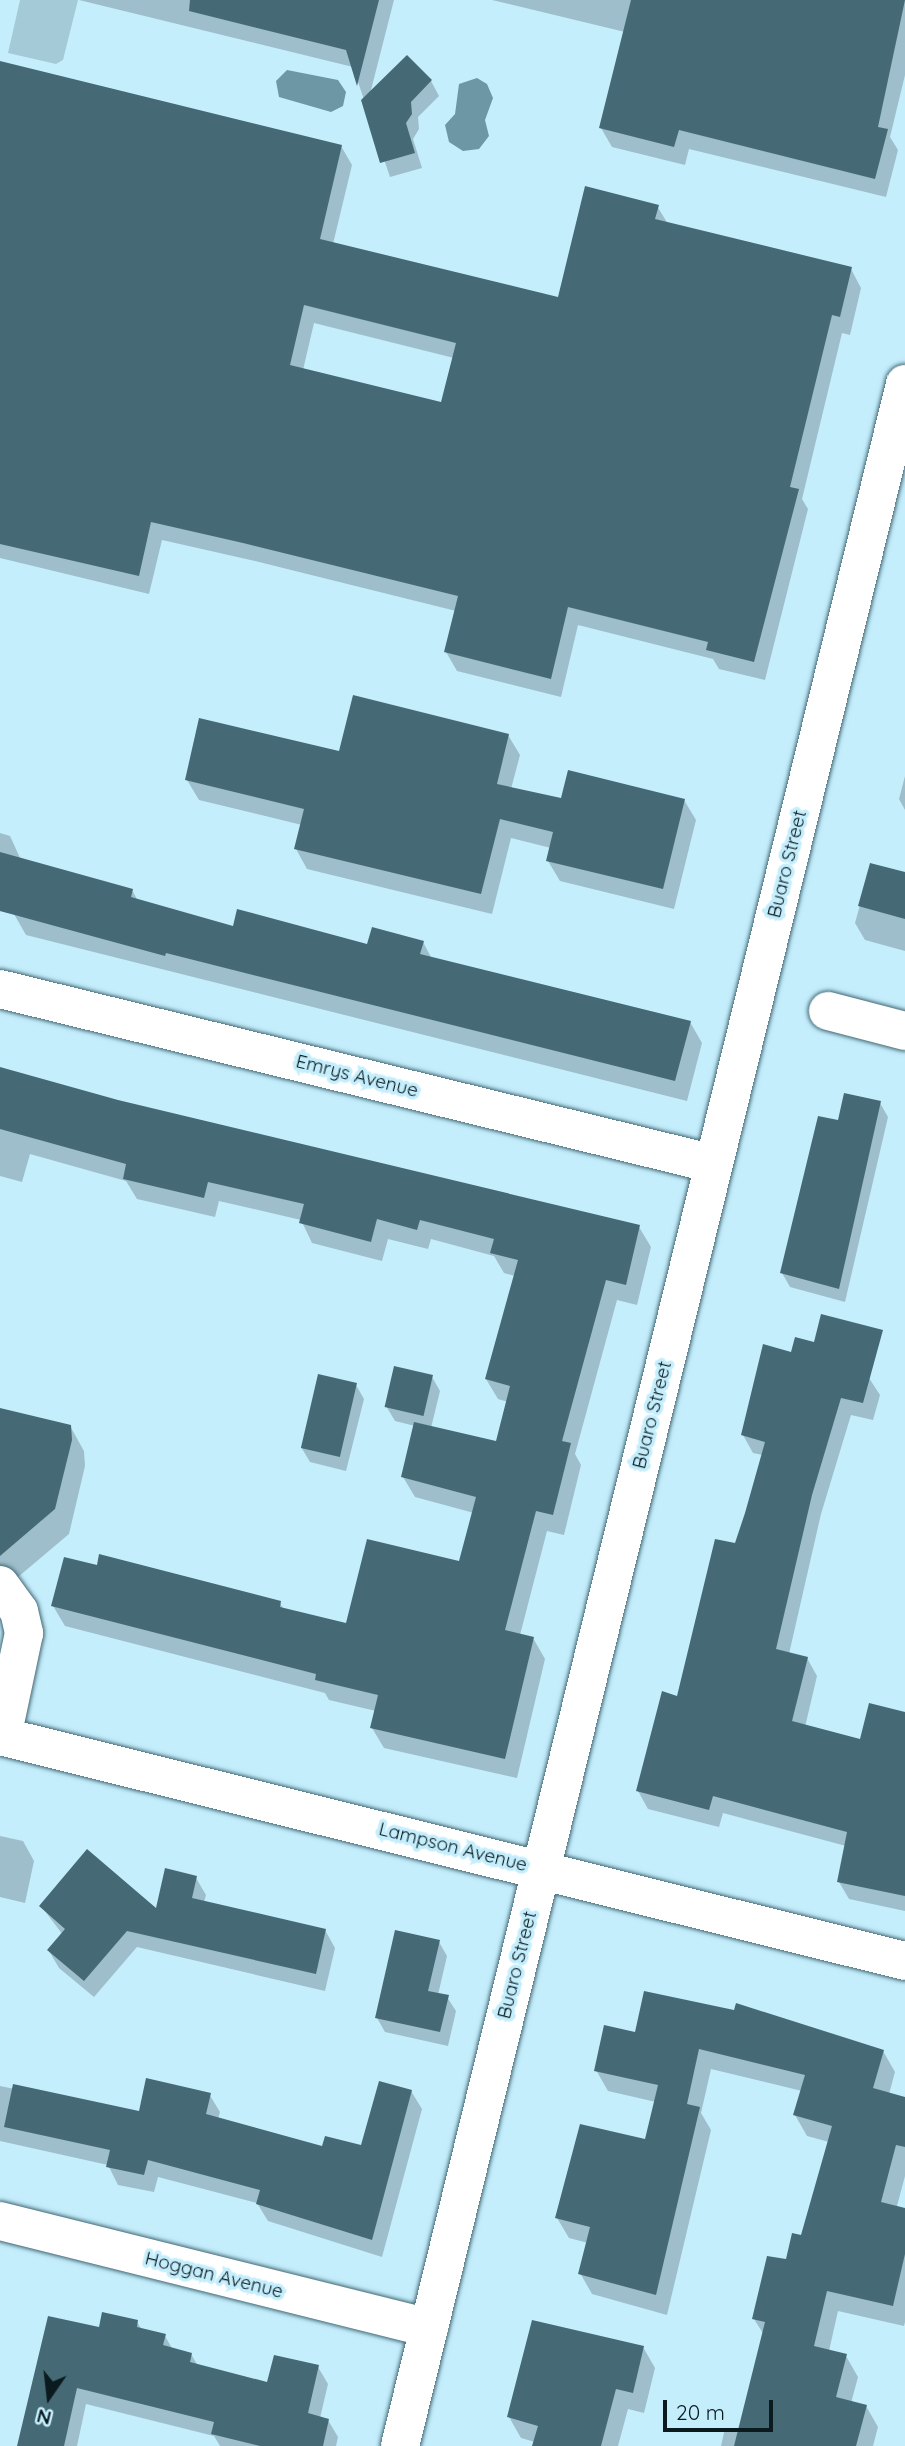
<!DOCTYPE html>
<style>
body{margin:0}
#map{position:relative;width:905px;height:2446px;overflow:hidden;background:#c5eefd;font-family:Quicksand,sans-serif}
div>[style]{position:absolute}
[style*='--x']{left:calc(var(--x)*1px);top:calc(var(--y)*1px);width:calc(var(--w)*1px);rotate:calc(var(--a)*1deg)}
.green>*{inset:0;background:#a4cad7}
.water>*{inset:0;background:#6e97a6}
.shadow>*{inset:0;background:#0003}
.building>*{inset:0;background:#456a76;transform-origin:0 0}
.roads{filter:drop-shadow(0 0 2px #426874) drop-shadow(0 0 2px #426874)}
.minor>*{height:38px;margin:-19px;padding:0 19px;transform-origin:19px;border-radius:19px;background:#fff}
span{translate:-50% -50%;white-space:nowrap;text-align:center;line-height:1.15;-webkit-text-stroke:7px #c5eefd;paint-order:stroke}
.street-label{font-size:19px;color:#0a1a1f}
.north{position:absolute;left:14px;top:2362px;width:70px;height:70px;-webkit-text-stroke:5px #c5eefd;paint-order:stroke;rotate:194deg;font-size:19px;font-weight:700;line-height:28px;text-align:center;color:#0a1a1f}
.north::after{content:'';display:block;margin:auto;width:24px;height:32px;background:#0a1a1f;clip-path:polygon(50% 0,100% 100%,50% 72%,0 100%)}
.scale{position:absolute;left:663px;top:2400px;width:110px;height:32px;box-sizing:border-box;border:4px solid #0a1a1f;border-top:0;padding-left:9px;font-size:21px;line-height:24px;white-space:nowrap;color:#0a1a1f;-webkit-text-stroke:5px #c5eefd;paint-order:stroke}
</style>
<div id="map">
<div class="green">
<div style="clip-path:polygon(20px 0,78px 0,63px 60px,56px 64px,8px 53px)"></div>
</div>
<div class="water">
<div style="clip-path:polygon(287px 70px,338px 80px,346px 92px,343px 106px,331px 112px,279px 97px,276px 81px)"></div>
<div style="clip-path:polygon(477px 78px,487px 84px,493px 98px,485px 120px,489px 136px,479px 149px,463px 151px,449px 142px,445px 125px,455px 114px,459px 84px)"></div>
</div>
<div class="shadow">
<div style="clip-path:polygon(79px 0,394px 0,370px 94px,407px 57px,431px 81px,439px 96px,418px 117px,419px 129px,413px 139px,422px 168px,390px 177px,353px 67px)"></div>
<div style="clip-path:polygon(492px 0,905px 0,905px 75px,890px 137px,898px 150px,886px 197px,689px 149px,685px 165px,612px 147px,601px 128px,625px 32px)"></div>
<div style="clip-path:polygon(evenodd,0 63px,341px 146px,352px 165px,333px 244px,559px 299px,657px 206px,668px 224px,851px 269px,861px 288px,850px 335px,842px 333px,802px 499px,808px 509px,765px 680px,719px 669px,713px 659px,578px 625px,561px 697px,457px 671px,446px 652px,456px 611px,255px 561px,162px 540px,149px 594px,0 558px,0 63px,314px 323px,454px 358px,442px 404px,303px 370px,314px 323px)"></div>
<div style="clip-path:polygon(508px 735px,520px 755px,511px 789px,562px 800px,684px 800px,696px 820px,674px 909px,560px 881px,548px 861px,551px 848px,511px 838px,492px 914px,307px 869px,296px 849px,302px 825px,199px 800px,187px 780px,340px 753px)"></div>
<div style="clip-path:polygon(905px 776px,905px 810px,899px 799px)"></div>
<div style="clip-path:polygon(0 833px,10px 836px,21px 860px,132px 890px,138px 901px,234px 928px,368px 946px,423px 942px,432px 959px,690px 1022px,702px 1043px,687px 1101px,26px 935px,14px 914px,0 911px)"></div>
<div style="clip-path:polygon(871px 865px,905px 874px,905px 951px,865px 940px,855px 923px)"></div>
<div style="clip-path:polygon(0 1069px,117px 1102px,639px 1227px,651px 1247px,637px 1305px,617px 1300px,575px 1454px,581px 1465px,564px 1535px,547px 1531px,520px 1635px,533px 1638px,545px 1659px,517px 1778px,384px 1748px,372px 1728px,376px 1711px,329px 1700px,325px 1693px,65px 1626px,53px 1606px,280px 1603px,284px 1610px,347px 1625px,460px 1563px,474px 1513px,415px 1497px,403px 1477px,415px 1426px,395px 1421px,386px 1406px,432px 1377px,440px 1391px,431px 1428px,497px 1444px,508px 1402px,498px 1399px,486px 1379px,515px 1276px,504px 1273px,494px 1256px,431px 1239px,428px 1249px,388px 1239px,382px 1261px,312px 1243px,301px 1220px,219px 1201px,215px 1217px,137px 1199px,126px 1181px,30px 1154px,22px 1182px,0 1176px)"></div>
<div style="clip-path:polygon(880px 1103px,888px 1117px,845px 1302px,790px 1287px,782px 1273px)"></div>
<div style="clip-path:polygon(869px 1378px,880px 1395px,873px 1420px,851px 1415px,821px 1514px,789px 1654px,807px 1658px,817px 1676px,805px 1727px,861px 1742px,905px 1713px,905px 1911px,849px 1899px,839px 1882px,846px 1846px,723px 1813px,719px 1827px,648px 1809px,638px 1791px,679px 1698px,736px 1545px,763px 1455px,753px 1453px,743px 1435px)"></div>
<div style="clip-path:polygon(356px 1385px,364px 1399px,346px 1471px,310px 1462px,301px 1447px)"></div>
<div style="clip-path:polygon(0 1409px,70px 1426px,84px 1451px,85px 1466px,69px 1534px,18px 1577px,0 1572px)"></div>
<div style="clip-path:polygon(0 1836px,23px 1841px,34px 1861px,25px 1903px,0 1897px)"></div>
<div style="clip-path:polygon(196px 1878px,206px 1895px,204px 1902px,325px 1930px,335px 1948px,325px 1991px,137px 1947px,94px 1997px,59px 1968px,49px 1951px,63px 1935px,41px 1906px,157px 1911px)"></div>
<div style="clip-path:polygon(439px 1942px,447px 1956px,438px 1995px,447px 1997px,456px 2011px,448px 2046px,385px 2032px,377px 2018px)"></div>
<div style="clip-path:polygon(637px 2034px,883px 2051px,895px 2072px,889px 2094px,905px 2099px,905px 2176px,897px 2206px,905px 2210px,905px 2322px,904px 2326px,838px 2311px,829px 2351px,846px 2356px,858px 2377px,851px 2403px,866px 2406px,878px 2427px,873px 2446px,721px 2446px,725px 2428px,740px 2431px,764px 2335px,754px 2319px,802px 2237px,829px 2142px,807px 2136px,795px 2115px,802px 2091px,711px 2069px,701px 2113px,711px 2130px,667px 2315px,592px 2294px,580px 2273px,588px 2243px,569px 2238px,557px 2218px,647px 2142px,656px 2102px,608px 2091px,596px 2070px)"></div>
<div style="clip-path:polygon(0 2086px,140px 2114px,209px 2094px,220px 2112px,218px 2119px,323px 2148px,362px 2148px,411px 2091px,422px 2109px,382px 2257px,268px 2221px,257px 2203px,158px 2177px,154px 2192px,118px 2185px,108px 2165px,0 2141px)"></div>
<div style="clip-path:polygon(137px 2322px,142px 2330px,165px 2336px,173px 2350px,191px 2354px,198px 2366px,268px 2384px,318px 2367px,328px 2384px,320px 2418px,328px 2420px,338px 2437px,336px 2446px,220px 2446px,214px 2436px,86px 2404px,77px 2446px,19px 2446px,100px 2329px)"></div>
<div style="clip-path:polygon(643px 2347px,655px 2368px,644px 2413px,628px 2409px,618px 2446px,534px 2446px,535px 2442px,521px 2438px,509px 2417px)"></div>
</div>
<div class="building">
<div style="clip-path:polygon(190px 0,379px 0,357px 86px,346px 50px,189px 11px)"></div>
<div style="clip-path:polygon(631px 0,905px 0,878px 127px,888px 129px,875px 179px,679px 130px,674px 147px,599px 128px)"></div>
<div style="clip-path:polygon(407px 55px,432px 80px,411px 102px,412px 114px,406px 123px,415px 153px,380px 163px,361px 100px)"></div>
<div style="clip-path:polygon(evenodd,0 61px,342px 145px,320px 239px,558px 297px,585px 186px,659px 205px,655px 219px,852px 267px,840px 317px,832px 315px,790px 487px,799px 489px,754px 662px,706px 650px,708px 642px,568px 607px,551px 679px,444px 652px,458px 596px,243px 543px,151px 522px,139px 576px,0 544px,0 61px,304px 305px,456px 343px,441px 402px,290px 365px,304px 305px)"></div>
<div style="clip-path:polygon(353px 695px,509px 734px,497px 784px,561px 798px,568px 770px,685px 799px,663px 889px,546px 861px,553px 832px,500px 819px,481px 894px,294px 849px,304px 809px,185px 780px,199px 718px,339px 751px)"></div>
<div style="clip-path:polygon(0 852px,133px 889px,131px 897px,233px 926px,237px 909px,367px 944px,372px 927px,424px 941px,420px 954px,691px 1021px,675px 1081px,166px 953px,165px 956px,0 911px)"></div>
<div style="clip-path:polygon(870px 863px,905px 872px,905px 919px,858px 906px)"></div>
<div style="clip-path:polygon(0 1067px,118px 1100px,640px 1225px,626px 1285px,606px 1280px,562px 1441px,571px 1443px,553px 1515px,536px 1511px,505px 1630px,534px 1637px,505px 1759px,370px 1728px,378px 1695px,315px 1680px,316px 1674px,51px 1606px,64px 1557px,97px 1565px,99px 1554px,281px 1601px,280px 1607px,346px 1623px,367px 1539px,459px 1561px,476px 1497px,401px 1477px,414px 1422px,496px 1441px,510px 1386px,485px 1379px,518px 1260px,490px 1253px,494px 1239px,420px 1220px,417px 1230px,377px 1219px,371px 1242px,299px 1223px,304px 1204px,208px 1182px,204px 1198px,123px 1179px,126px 1164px,0 1129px)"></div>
<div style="clip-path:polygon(844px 1093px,881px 1101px,839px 1289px,780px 1273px,818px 1116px,838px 1120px)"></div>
<div style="clip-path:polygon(821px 1314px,883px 1330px,863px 1403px,841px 1398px,812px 1495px,776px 1649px,808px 1657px,792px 1721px,860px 1739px,869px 1703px,905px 1712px,905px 1896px,837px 1882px,847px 1832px,713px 1796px,709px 1810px,636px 1791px,662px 1691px,677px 1696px,715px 1539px,735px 1543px,745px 1513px,765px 1442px,741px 1435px,763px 1344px,791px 1352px,795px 1337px,814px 1342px)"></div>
<div style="left:394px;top:1366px;width:40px;height:42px;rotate:13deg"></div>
<div style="left:318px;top:1374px;width:40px;height:76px;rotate:13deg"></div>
<div style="clip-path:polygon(0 1408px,71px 1425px,72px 1440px,55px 1509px,0 1556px)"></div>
<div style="clip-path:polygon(87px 1849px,156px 1908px,165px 1868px,197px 1876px,192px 1898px,326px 1929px,316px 1974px,127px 1931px,84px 1981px,47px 1950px,65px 1929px,39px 1906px)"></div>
<div style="clip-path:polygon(395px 1930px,440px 1940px,428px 1991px,449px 1995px,440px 2032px,375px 2018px)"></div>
<div style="clip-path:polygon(644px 1991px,734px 2010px,736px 2003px,884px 2050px,873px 2088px,905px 2097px,905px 2147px,896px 2145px,881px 2202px,905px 2208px,905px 2254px,893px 2306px,827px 2291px,814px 2346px,847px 2354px,836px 2397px,867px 2405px,856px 2446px,734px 2446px,765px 2322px,752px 2319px,767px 2256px,786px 2259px,792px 2233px,801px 2235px,832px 2126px,793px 2115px,805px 2075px,699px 2049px,687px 2104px,700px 2107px,656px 2295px,578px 2274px,590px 2227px,555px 2218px,580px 2124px,645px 2139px,658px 2085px,594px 2071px,604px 2025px,635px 2032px)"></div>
<div style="clip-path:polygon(146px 2078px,211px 2093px,206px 2114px,322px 2146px,325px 2136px,361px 2145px,379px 2081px,412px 2090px,372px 2240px,256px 2204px,260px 2190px,148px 2160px,144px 2175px,106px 2167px,110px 2150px,4px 2127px,13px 2084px,139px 2111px)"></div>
<div style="clip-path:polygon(102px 2312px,138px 2320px,137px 2327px,166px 2334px,163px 2345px,192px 2353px,190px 2362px,267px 2382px,274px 2355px,319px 2365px,308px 2413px,329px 2419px,323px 2446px,260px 2446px,211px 2434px,214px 2422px,77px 2388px,64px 2446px,17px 2446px,48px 2316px,99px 2327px)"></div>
<div style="clip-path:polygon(532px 2320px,644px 2346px,633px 2393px,616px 2389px,601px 2446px,532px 2446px,538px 2426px,507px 2417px)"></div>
</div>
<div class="roads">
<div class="minor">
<div style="--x:0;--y:989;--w:735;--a:13.77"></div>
<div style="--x:828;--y:1011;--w:80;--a:14.6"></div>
<div style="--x:0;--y:1585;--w:32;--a:54"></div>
<div style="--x:19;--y:1611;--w:23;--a:77"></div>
<div style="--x:24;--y:1633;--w:106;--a:101.9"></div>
<div style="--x:0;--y:1736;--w:933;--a:13.96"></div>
<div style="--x:0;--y:2221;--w:442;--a:14"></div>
<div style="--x:400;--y:2446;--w:2123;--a:-76.24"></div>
</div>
</div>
<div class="street-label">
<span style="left:787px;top:864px;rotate:-76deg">Buaro Street</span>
<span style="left:357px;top:1076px;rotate:14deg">Emrys Avenue</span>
<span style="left:652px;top:1415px;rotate:-76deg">Buaro Street</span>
<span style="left:453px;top:1847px;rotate:14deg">Lampson Avenue</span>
<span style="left:517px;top:1965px;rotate:-76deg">Buaro Street</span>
<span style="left:214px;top:2275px;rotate:14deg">Hoggan Avenue</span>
</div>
<div class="north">N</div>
<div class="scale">20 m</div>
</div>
